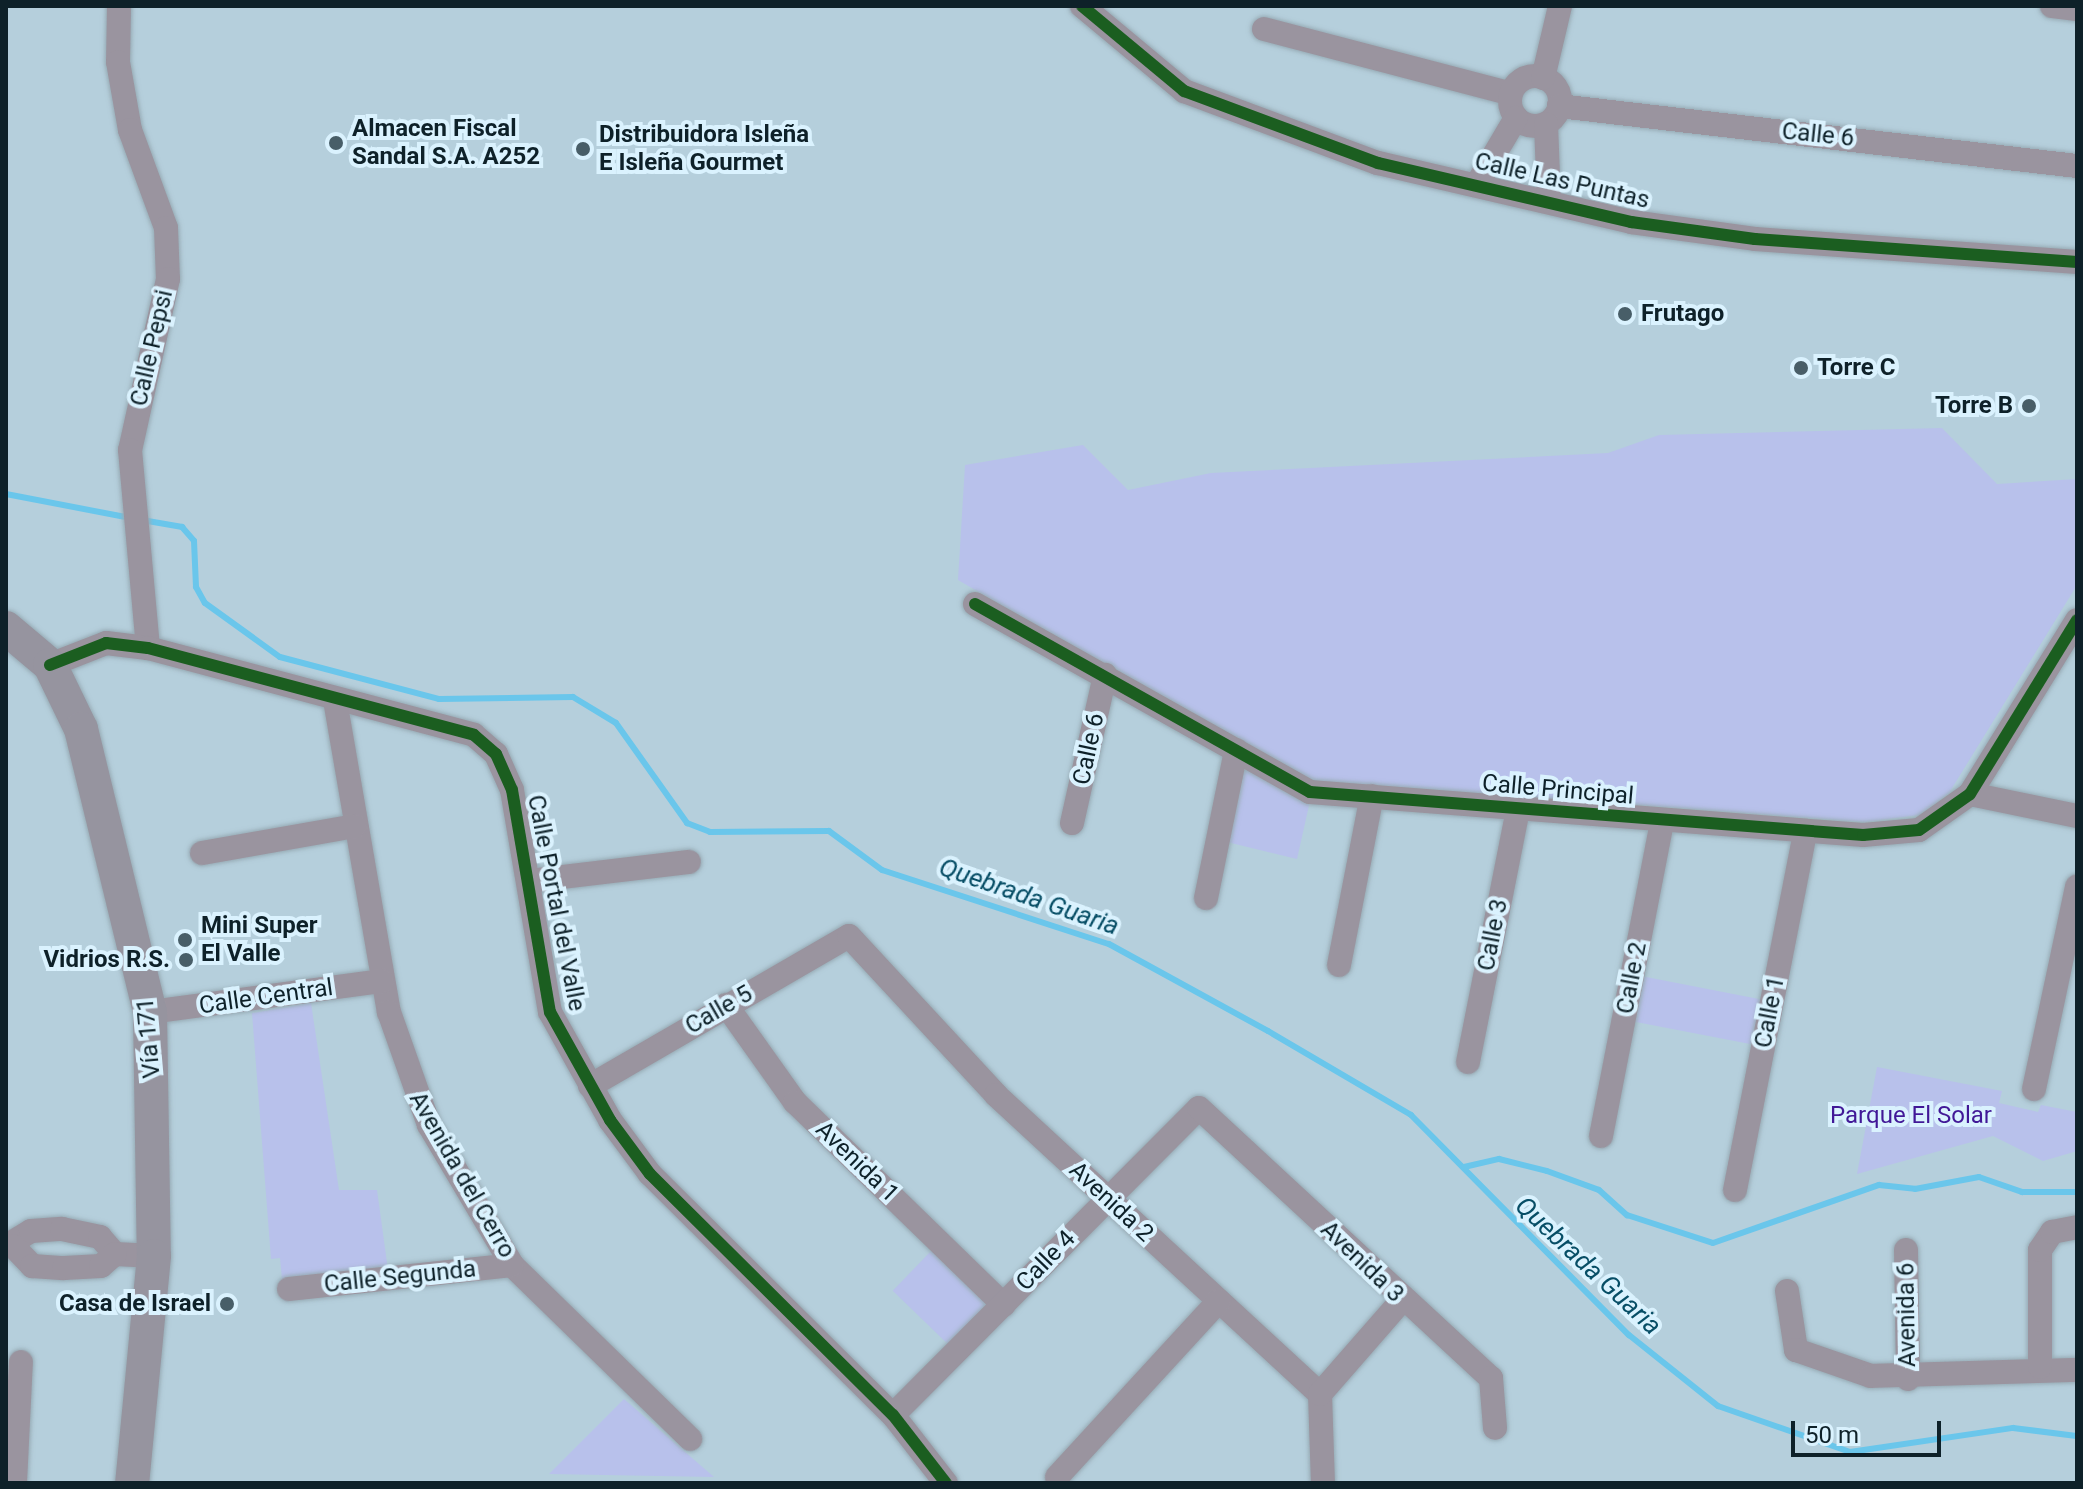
<!DOCTYPE html>
<meta charset="utf-8">
<style>
body{margin:0}
#map{position:relative;width:2083px;height:1489px;overflow:hidden;background:#b5cfdc;font-family:Roboto,sans-serif}
div>[style]{position:absolute}
[style*='--x']{left:calc(var(--x)*1px);top:calc(var(--y)*1px);width:calc(var(--w)*1px);rotate:calc(var(--a)*1deg)}
.green>*{inset:0;background:#b8c1eb;transform-origin:0 0}
.stream>*{height:6px;margin:-3px;padding:0 3px;transform-origin:3px;border-radius:3px;background:#6ac6eb}
.roads{filter:drop-shadow(0 0 2px #97abb5) drop-shadow(0 0 2px #97abb5)}
.street>*{height:24px;margin:-12px;padding:0 12px;transform-origin:12px;border-radius:12px;background:#9a949f}
.street>.ring{margin:-12px;padding:0;box-sizing:content-box;background:none;border:24px solid #9a949f;border-radius:50%}
.secondary>*{height:34px;margin:-17px;padding:0 17px;transform-origin:17px;border-radius:17px;background:#96949f}
.cycleway>*{height:12px;margin:-6px;padding:0 6px;transform-origin:6px;border-radius:6px;background:#1b5e20}
.dots>*{width:22px;height:22px;translate:-50% -50%;box-sizing:border-box;border:4px solid #daf2fe;border-radius:50%}
span{translate:-50% -50%;white-space:nowrap;text-align:center;line-height:1.15;-webkit-text-stroke:8px #daf2fe;paint-order:stroke}
.poi-label{font-size:24px;color:#0e2129;font-weight:700}
.left{translate:0 -50%;text-align:left}
.right{translate:-100% -50%;text-align:right}
.street-label{font-size:24px;color:#0e2129}
.park-label{font-size:24px;color:#411897}
.water-label{font-size:26px;color:#074e66;font-style:italic}
.frame{position:absolute;inset:0;border:8px solid #0e2129;pointer-events:none}
.scale{position:absolute;left:1791px;top:1421px;width:150px;height:36px;box-sizing:border-box;border:4px solid #0e2129;border-top:0;padding-left:10px;font-size:24px;line-height:28px;white-space:nowrap;color:#0e2129;-webkit-text-stroke:6px #daf2fe;paint-order:stroke}
</style>
<div id="map">
<div class="green">
<div style="clip-path:polygon(1942px 428px,1997px 484px,2077px 479px,2077px 585px,1949px 793px,1919px 815px,1865px 822px,1307px 780px,958px 580px,965px 465px,1083px 445px,1128px 490px,1211px 473px,1608px 453px,1659px 435px)"></div>
<div style="clip-path:polygon(1241px 762px,1310px 801px,1297px 859px,1223px 841px)"></div>
<div style="left:1641px;top:976px;width:124px;height:46px;rotate:11deg"></div>
<div style="clip-path:polygon(311px 1003px,339px 1190px,377px 1190px,388px 1270px,282px 1279px,280px 1258px,271px 1259px,252px 1013px)"></div>
<div style="clip-path:polygon(1877px 1067px,2002px 1091px,1999px 1103px,2038px 1112px,2041px 1105px,2077px 1112px,2077px 1151px,2043px 1161px,1993px 1136px,1857px 1174px)"></div>
<div style="left:933px;top:1249px;width:83px;height:58px;rotate:44deg"></div>
<div style="clip-path:polygon(624px 1399px,714px 1477px,549px 1474px)"></div>
</div>
<div class="stream">
<div style="--x:6;--y:494;--w:127;--a:10.9"></div>
<div style="--x:142;--y:520;--w:41;--a:9.9"></div>
<div style="--x:182;--y:527;--w:18;--a:49"></div>
<div style="--x:194;--y:541;--w:46;--a:87.5"></div>
<div style="--x:196;--y:587;--w:18;--a:61"></div>
<div style="--x:205;--y:603;--w:92;--a:35.8"></div>
<div style="--x:280;--y:657;--w:164;--a:14.8"></div>
<div style="--x:439;--y:699;--w:134;--a:-0.9"></div>
<div style="--x:573;--y:697;--w:50;--a:31.2"></div>
<div style="--x:616;--y:723;--w:123;--a:54.6"></div>
<div style="--x:687;--y:823;--w:25;--a:21"></div>
<div style="--x:710;--y:832;--w:119;--a:-0.5"></div>
<div style="--x:829;--y:831;--w:66;--a:36.3"></div>
<div style="--x:882;--y:870;--w:239;--a:18.1"></div>
<div style="--x:1109;--y:944;--w:181;--a:28.7"></div>
<div style="--x:1268;--y:1031;--w:166;--a:30.4"></div>
<div style="--x:1411;--y:1115;--w:310;--a:45.3"></div>
<div style="--x:1629;--y:1335;--w:114;--a:38.6"></div>
<div style="--x:1718;--y:1406;--w:140;--a:19.2"></div>
<div style="--x:1850;--y:1452;--w:165;--a:-8.4"></div>
<div style="--x:2013;--y:1428;--w:64;--a:7.1"></div>
<div style="--x:1464;--y:1167;--w:36;--a:-13"></div>
<div style="--x:1499;--y:1159;--w:49;--a:14"></div>
<div style="--x:1547;--y:1171;--w:55;--a:20.1"></div>
<div style="--x:1599;--y:1190;--w:38;--a:42"></div>
<div style="--x:1627;--y:1215;--w:90;--a:18"></div>
<div style="--x:1713;--y:1243;--w:176;--a:-19.3"></div>
<div style="--x:1879;--y:1185;--w:36;--a:6"></div>
<div style="--x:1915;--y:1189;--w:65;--a:-10.6"></div>
<div style="--x:1979;--y:1177;--w:46;--a:19.2"></div>
<div style="--x:2022;--y:1192;--w:55;--a:0"></div>
</div>
<div class="roads">
<div class="street">
<div style="--x:119;--y:6;--w:56;--a:91"></div>
<div style="--x:118;--y:62;--w:69;--a:80"></div>
<div style="--x:130;--y:130;--w:104;--a:69.8"></div>
<div style="--x:166;--y:228;--w:51;--a:87.8"></div>
<div style="--x:168;--y:279;--w:175;--a:102.5"></div>
<div style="--x:130;--y:450;--w:199;--a:84.8"></div>
<div style="--x:1082;--y:6;--w:133;--a:39.8"></div>
<div style="--x:1184;--y:91;--w:207;--a:20.4"></div>
<div style="--x:1378;--y:163;--w:260;--a:13.1"></div>
<div style="--x:1631;--y:222;--w:125;--a:7.8"></div>
<div style="--x:1755;--y:239;--w:323;--a:4.1"></div>
<div style="--x:2052;--y:6;--w:25;--a:7"></div>
<div style="--x:1264;--y:29;--w:255;--a:14.7"></div>
<div class="ring" style="left:1510px;top:76px;width:26px;height:26px"></div>
<div style="--x:1543;--y:78;--w:74;--a:-76.7"></div>
<div style="--x:1559;--y:106;--w:521;--a:6.61"></div>
<div style="--x:1546;--y:124;--w:77;--a:87.8"></div>
<div style="--x:1477;--y:184;--w:77;--a:-59.4"></div>
<div style="--x:975;--y:604;--w:384;--a:29.3"></div>
<div style="--x:1310;--y:792;--w:555;--a:4.45"></div>
<div style="--x:1863;--y:835;--w:56;--a:-5.1"></div>
<div style="--x:1919;--y:830;--w:62;--a:-35.2"></div>
<div style="--x:1970;--y:794;--w:204;--a:-58.4"></div>
<div style="--x:50;--y:665;--w:60;--a:-21.4"></div>
<div style="--x:106;--y:643;--w:42;--a:6.8"></div>
<div style="--x:148;--y:648;--w:337;--a:14.9"></div>
<div style="--x:474;--y:735;--w:29;--a:41"></div>
<div style="--x:496;--y:754;--w:39;--a:66"></div>
<div style="--x:512;--y:790;--w:225;--a:80.3"></div>
<div style="--x:550;--y:1012;--w:124;--a:60.9"></div>
<div style="--x:610;--y:1120;--w:67;--a:53.5"></div>
<div style="--x:650;--y:1174;--w:342;--a:44.8"></div>
<div style="--x:893;--y:1415;--w:86;--a:52.1"></div>
<div style="--x:335;--y:700;--w:317;--a:80.2"></div>
<div style="--x:389;--y:1012;--w:120;--a:70.5"></div>
<div style="--x:429;--y:1125;--w:163;--a:59.3"></div>
<div style="--x:512;--y:1265;--w:249;--a:44.3"></div>
<div style="--x:1970;--y:794;--w:109;--a:11.6"></div>
<div style="--x:1072;--y:823;--w:152;--a:-77.4"></div>
<div style="--x:202;--y:853;--w:155;--a:-10"></div>
<div style="--x:529;--y:881;--w:161;--a:-6.8"></div>
<div style="--x:1206;--y:898;--w:151;--a:-78.5"></div>
<div style="--x:1339;--y:965;--w:172;--a:-79"></div>
<div style="--x:726;--y:1005;--w:119;--a:54.6"></div>
<div style="--x:795;--y:1102;--w:291;--a:44.2"></div>
<div style="--x:150;--y:1012;--w:234;--a:-7.6"></div>
<div style="--x:1468;--y:1062;--w:258;--a:-78.8"></div>
<div style="--x:590;--y:1086;--w:299;--a:-30.1"></div>
<div style="--x:849;--y:936;--w:217;--a:47.2"></div>
<div style="--x:996;--y:1095;--w:441;--a:42.7"></div>
<div style="--x:1320;--y:1394;--w:89;--a:88.1"></div>
<div style="--x:2034;--y:1089;--w:207;--a:-78"></div>
<div style="--x:1601;--y:1136;--w:321;--a:-79"></div>
<div style="--x:1735;--y:1190;--w:363;--a:-78.9"></div>
<div style="--x:6;--y:1246;--w:29;--a:-31"></div>
<div style="--x:31;--y:1231;--w:31;--a:-4"></div>
<div style="--x:62;--y:1229;--w:39;--a:12"></div>
<div style="--x:100;--y:1237;--w:23;--a:49"></div>
<div style="--x:115;--y:1254;--w:39;--a:3"></div>
<div style="--x:13;--y:1246;--w:28;--a:46"></div>
<div style="--x:32;--y:1266;--w:32;--a:4"></div>
<div style="--x:64;--y:1268;--w:37;--a:-3"></div>
<div style="--x:101;--y:1266;--w:18;--a:-41"></div>
<div style="--x:1906;--y:1250;--w:129;--a:89.1"></div>
<div style="--x:289;--y:1289;--w:224;--a:-6.1"></div>
<div style="--x:1787;--y:1291;--w:60;--a:81.3"></div>
<div style="--x:1796;--y:1350;--w:79;--a:19.1"></div>
<div style="--x:1871;--y:1376;--w:206;--a:-1.7"></div>
<div style="--x:2040;--y:1367;--w:117;--a:-90"></div>
<div style="--x:2040;--y:1250;--w:22;--a:-56"></div>
<div style="--x:2052;--y:1232;--w:25;--a:-11"></div>
<div style="--x:1320;--y:1394;--w:125;--a:-48.9"></div>
<div style="--x:893;--y:1415;--w:433;--a:-45.1"></div>
<div style="--x:1199;--y:1108;--w:398;--a:42.8"></div>
<div style="--x:1491;--y:1378;--w:50;--a:85.4"></div>
<div style="--x:1057;--y:1477;--w:239;--a:-47.4"></div>
<div style="--x:15;--y:1483;--w:121;--a:-87.2"></div>
</div>
<div class="secondary">
<div style="--x:6;--y:628;--w:57;--a:40.1"></div>
<div style="--x:50;--y:665;--w:71;--a:64.2"></div>
<div style="--x:81;--y:729;--w:291;--a:76.3"></div>
<div style="--x:150;--y:1012;--w:244;--a:89.1"></div>
<div style="--x:154;--y:1256;--w:228;--a:95.5"></div>
</div>
</div>
<div class="cycleway">
<div style="--x:1082;--y:6;--w:133;--a:39.8"></div>
<div style="--x:1184;--y:91;--w:207;--a:20.4"></div>
<div style="--x:1378;--y:163;--w:260;--a:13.1"></div>
<div style="--x:1631;--y:222;--w:125;--a:7.8"></div>
<div style="--x:1755;--y:239;--w:323;--a:4.1"></div>
<div style="--x:975;--y:604;--w:384;--a:29.3"></div>
<div style="--x:1310;--y:792;--w:555;--a:4.45"></div>
<div style="--x:1863;--y:835;--w:56;--a:-5.1"></div>
<div style="--x:1919;--y:830;--w:62;--a:-35.2"></div>
<div style="--x:1970;--y:794;--w:204;--a:-58.4"></div>
<div style="--x:50;--y:665;--w:60;--a:-21.4"></div>
<div style="--x:106;--y:643;--w:42;--a:6.8"></div>
<div style="--x:148;--y:648;--w:337;--a:14.9"></div>
<div style="--x:474;--y:735;--w:29;--a:41"></div>
<div style="--x:496;--y:754;--w:39;--a:66"></div>
<div style="--x:512;--y:790;--w:225;--a:80.3"></div>
<div style="--x:550;--y:1012;--w:124;--a:60.9"></div>
<div style="--x:610;--y:1120;--w:67;--a:53.5"></div>
<div style="--x:650;--y:1174;--w:342;--a:44.8"></div>
<div style="--x:893;--y:1415;--w:86;--a:52.1"></div>
</div>
<div class="dots">
<div style="left:336px;top:143px;background:#485e68"></div>
<div style="left:583px;top:149px;background:#485e68"></div>
<div style="left:1625px;top:314px;background:#485e68"></div>
<div style="left:1801px;top:368px;background:#485e68"></div>
<div style="left:2029px;top:406px;background:#485e68"></div>
<div style="left:185px;top:940px;background:#485e68"></div>
<div style="left:186px;top:960px;background:#485e68"></div>
<div style="left:227px;top:1304px;background:#485e68"></div>
</div>
<div class="poi-label">
<span class="left" style="left:352px;top:143px">Almacen Fiscal<br>Sandal S.A. A252</span>
<span class="left" style="left:599px;top:149px">Distribuidora Isleña<br>E Isleña Gourmet</span>
<span class="left" style="left:1641px;top:314px">Frutago</span>
<span class="left" style="left:1817px;top:368px">Torre C</span>
<span class="right" style="left:2013px;top:406px">Torre B</span>
<span class="left" style="left:201px;top:940px">Mini Super<br>El Valle</span>
<span class="right" style="left:170px;top:960px">Vidrios R.S.</span>
<span class="right" style="left:211px;top:1304px">Casa de Israel</span>
</div>
<div class="street-label">
<span style="left:1818px;top:135px;rotate:6deg">Calle 6</span>
<span style="left:1562px;top:181px;rotate:13deg">Calle Las Puntas</span>
<span style="left:152px;top:348px;rotate:-77deg">Calle Pepsi</span>
<span style="left:1089px;top:749px;rotate:-78deg">Calle 6</span>
<span style="left:1558px;top:790px;rotate:5deg">Calle Principal</span>
<span style="left:556px;top:903px;rotate:79deg">Calle Portal del Valle</span>
<span style="left:1493px;top:935px;rotate:-79deg">Calle 3</span>
<span style="left:1632px;top:978px;rotate:-79deg">Calle 2</span>
<span style="left:266px;top:997px;rotate:-8deg">Calle Central</span>
<span style="left:719px;top:1010px;rotate:-30deg">Calle 5</span>
<span style="left:1770px;top:1012px;rotate:-79deg">Calle 1</span>
<span style="left:149px;top:1038px;rotate:-95deg">Vía 171</span>
<span style="left:857px;top:1162px;rotate:44deg">Avenida 1</span>
<span style="left:462px;top:1175px;rotate:60deg">Avenida del Cerro</span>
<span style="left:1111px;top:1202px;rotate:43deg">Avenida 2</span>
<span style="left:1046px;top:1261px;rotate:-46deg">Calle 4</span>
<span style="left:1362px;top:1262px;rotate:44deg">Avenida 3</span>
<span style="left:400px;top:1277px;rotate:-6deg">Calle Segunda</span>
<span style="left:1907px;top:1315px;rotate:-91deg">Avenida 6</span>
</div>
<div class="park-label">
<span style="left:1911px;top:1116px">Parque El Solar</span>
</div>
<div class="water-label">
<span style="left:1029px;top:897px;rotate:19deg">Quebrada Guaria</span>
<span style="left:1588px;top:1266px;rotate:43deg">Quebrada Guaria</span>
</div>
<div class="frame"></div>
<div class="scale">50 m</div>
</div>
